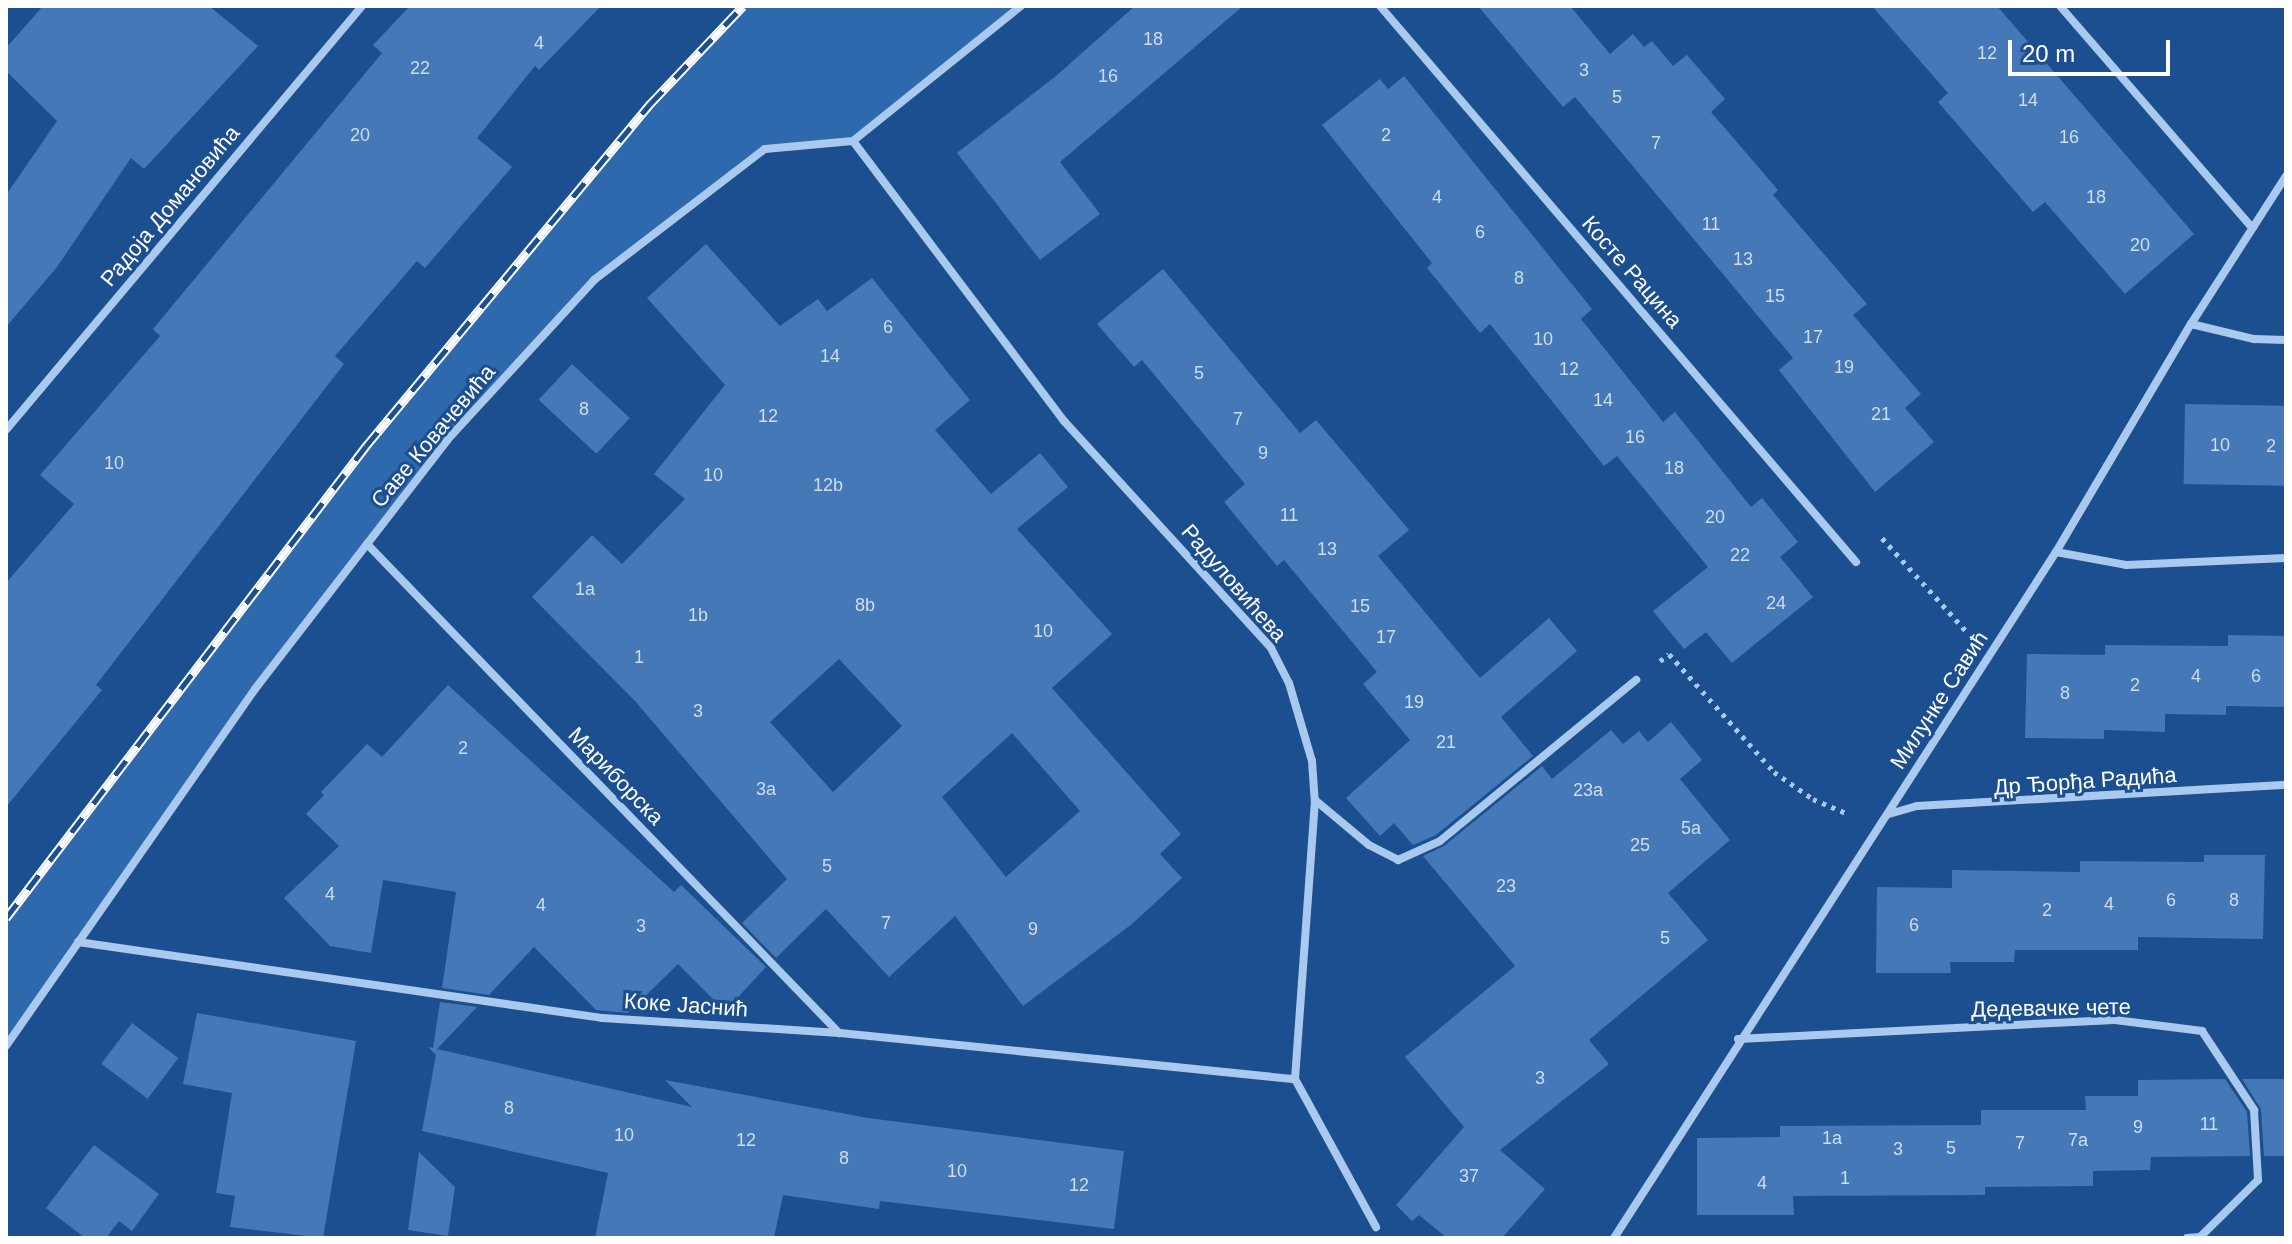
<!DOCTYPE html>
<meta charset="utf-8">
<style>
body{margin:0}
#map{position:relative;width:2292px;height:1244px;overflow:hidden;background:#1b4f8f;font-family:Helvetica,sans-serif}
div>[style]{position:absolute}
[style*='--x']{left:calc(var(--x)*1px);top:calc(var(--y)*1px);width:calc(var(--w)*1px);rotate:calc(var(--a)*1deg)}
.green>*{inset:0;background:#2e69ad}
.building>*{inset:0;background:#4478b7;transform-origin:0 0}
.path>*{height:5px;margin-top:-2.5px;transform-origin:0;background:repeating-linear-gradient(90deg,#a9c9ee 0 4px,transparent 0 10px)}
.minor>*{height:8px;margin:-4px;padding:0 4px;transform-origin:4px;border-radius:4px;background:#a9c9ee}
.rail>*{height:9px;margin-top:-4.5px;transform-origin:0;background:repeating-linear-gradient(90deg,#1b4f8f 0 18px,#fff 0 36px);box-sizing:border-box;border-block:2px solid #fff}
span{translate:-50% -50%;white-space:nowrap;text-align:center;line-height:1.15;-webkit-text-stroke:6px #1b4f8f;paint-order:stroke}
.number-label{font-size:18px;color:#d0dded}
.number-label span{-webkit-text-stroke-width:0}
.street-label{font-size:22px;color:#fff}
.frame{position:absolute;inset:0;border:8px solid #fff;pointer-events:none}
.scale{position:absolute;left:2008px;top:40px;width:162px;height:36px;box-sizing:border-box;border:4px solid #fff;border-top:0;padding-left:10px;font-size:24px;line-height:28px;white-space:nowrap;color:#fff;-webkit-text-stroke:6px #1b4f8f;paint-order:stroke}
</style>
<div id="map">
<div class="green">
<div style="clip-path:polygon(743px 6px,1021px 6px,853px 141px,765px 149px,594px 280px,448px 439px,255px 689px,6px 1047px,6px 918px,366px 446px,650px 104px)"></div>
</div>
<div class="building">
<div style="clip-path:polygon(43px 6px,209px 6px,258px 46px,144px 169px,131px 158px,57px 267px,6px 327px,6px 195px,57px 121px,6px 71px,6px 48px)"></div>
<div style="clip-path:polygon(410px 6px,601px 6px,539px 70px,535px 66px,477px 138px,512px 167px,425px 268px,417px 261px,335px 356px,344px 364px,96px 685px,102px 690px,6px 807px,6px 583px,74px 504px,40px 475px,160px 336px,153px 329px,382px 53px,373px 45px)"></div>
<div style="clip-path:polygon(1135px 6px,1243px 6px,1060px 162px,1100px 214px,1040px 260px,957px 153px,1056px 76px)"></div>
<div style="clip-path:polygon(1478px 6px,1570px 6px,1610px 54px,1633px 34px,1644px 47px,1652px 41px,1673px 66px,1687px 55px,1725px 99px,1711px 112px,1778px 190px,1773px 195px,1867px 304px,1853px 315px,1921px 394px,1905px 408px,1934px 442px,1875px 492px,1779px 370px,1793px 358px,1575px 97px,1563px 107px)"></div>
<div style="clip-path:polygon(1872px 6px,1997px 6px,2194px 234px,2125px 294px,2045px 202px,2033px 212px,1938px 102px,1948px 93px)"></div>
<div style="clip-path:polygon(1404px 76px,1592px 309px,1581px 319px,1663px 422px,1675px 412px,1751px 507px,1762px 498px,1798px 542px,1780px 557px,1813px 597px,1732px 663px,1706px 632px,1684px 649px,1653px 611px,1708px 567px,1617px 456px,1604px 466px,1490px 324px,1480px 333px,1427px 268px,1432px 263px,1322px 125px,1380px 79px,1388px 89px)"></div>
<div style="clip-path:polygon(evenodd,706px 244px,780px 326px,818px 299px,827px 311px,872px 278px,970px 400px,935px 430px,991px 494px,1040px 453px,1068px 487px,1017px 529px,1112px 634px,1052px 688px,1181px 834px,1160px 854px,1182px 878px,1132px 924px,1023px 1006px,955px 916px,889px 977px,826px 909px,776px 958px,742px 923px,787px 879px,635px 701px,532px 597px,592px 535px,622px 564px,685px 499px,654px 474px,725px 385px,647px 298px,706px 244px,839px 659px,902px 726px,833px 792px,770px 722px,839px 659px,706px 244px,1012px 733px,1080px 811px,1006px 877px,942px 797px,1012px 733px)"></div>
<div style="clip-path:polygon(1163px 269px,1300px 433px,1316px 420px,1409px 530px,1378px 556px,1480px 678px,1549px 618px,1577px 651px,1501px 717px,1533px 756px,1436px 835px,1413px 845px,1394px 823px,1380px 836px,1346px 798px,1410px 740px,1363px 684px,1377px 672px,1284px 560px,1277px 566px,1224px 502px,1245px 484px,1142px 360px,1134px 367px,1097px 324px)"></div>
<div style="left:572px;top:364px;width:79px;height:49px;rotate:43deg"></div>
<div style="left:2185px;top:404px;width:101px;height:80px;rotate:1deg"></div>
<div style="clip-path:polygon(2228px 635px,2286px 636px,2286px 707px,2226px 706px,2226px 715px,2165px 714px,2165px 732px,2104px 730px,2104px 739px,2025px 738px,2027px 654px,2105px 655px,2105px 645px,2228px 646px)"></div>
<div style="clip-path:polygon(448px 685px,674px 892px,681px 885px,766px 967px,725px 1011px,678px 964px,628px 1013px,596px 1010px,534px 947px,489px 995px,442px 988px,456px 892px,383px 880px,371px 953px,330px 946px,284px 898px,339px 846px,306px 814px,324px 795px,321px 792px,367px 744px,382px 757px)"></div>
<div style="clip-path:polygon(1671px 722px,1702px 760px,1680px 779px,1730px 840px,1668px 893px,1708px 940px,1589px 1040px,1609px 1064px,1500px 1150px,1545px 1189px,1502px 1238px,1447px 1238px,1419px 1215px,1412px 1221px,1396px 1205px,1464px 1127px,1405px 1057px,1515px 966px,1423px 856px,1444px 846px,1542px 766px,1552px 779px,1611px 730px,1623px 744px,1639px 731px,1648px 742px)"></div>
<div style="clip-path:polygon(2204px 855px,2265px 855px,2263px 939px,2138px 937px,2138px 950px,2015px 950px,2014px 962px,1950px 962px,1951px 973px,1876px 973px,1877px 887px,1952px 888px,1952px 870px,2080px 872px,2080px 861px,2204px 862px)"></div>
<div style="clip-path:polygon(440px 1002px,477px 1007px,437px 1049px,692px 1107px,665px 1080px,868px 1118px,1124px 1151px,1114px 1229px,880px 1201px,879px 1209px,783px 1195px,774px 1238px,595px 1238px,608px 1173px,422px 1131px,436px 1055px,428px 1047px,433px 1048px)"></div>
<div style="clip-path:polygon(197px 1013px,356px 1041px,323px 1238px,230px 1227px,235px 1196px,216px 1193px,232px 1093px,183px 1084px)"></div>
<div style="left:132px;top:1023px;width:58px;height:51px;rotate:37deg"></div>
<div style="clip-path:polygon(2225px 1079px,2247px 1112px,2250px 1156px,2151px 1157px,2150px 1170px,2093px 1171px,2093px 1186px,1985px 1187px,1985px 1195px,1793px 1196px,1794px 1215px,1697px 1215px,1697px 1138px,1780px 1137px,1780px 1126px,1981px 1125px,1981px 1110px,2086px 1110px,2085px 1096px,2138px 1096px,2138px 1080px)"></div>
<div style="clip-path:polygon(2242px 1079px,2286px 1079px,2286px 1156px,2264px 1156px,2261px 1109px)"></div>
<div style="clip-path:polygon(94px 1145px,159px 1194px,132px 1231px,119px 1221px,106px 1238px,85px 1238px,46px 1208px)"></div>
<div style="clip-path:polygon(419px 1152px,455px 1187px,448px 1236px,408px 1230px)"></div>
</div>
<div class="path">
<div style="--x:1882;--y:538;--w:125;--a:47.9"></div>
<div style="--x:1660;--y:661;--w:11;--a:-38"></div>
<div style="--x:1669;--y:654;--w:158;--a:48.3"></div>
<div style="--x:1774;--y:772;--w:47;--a:34.7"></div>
<div style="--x:1813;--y:799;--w:38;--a:23"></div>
</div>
<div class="minor">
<div style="--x:1380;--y:6;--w:732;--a:49.43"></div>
<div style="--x:2060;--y:6;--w:294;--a:49.1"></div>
<div style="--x:853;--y:141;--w:351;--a:53"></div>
<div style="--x:1064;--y:421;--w:307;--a:47.6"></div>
<div style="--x:1271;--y:648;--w:39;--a:63"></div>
<div style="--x:1289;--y:683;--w:81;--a:73.6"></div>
<div style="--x:1312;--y:761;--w:39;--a:86"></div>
<div style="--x:1315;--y:800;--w:280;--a:94.1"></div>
<div style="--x:1295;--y:1079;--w:169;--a:61.3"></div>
<div style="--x:2191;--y:324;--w:65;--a:13.4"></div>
<div style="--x:2254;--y:339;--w:32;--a:2"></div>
<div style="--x:6;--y:430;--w:554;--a:-49.98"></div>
<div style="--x:367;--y:544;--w:680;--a:46.01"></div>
<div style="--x:2056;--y:552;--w:71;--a:10.5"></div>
<div style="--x:2126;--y:565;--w:160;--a:-2.5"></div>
<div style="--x:1315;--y:800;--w:70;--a:39.8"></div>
<div style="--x:1369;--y:845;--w:33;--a:27"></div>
<div style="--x:1398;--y:860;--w:46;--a:-24.3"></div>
<div style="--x:1440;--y:841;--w:254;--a:-39.4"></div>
<div style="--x:1889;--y:814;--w:29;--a:-16"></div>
<div style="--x:1917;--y:806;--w:370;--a:-3.3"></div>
<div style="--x:78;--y:942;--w:529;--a:8.25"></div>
<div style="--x:602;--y:1018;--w:238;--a:3.6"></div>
<div style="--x:840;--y:1033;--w:457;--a:5.8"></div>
<div style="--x:1738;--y:1039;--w:377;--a:-2.9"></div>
<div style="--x:2115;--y:1020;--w:88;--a:7.2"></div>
<div style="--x:2202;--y:1031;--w:95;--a:56.6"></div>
<div style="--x:2254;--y:1110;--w:70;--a:86.7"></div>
<div style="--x:2258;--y:1180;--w:81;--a:135.5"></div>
<div style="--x:2200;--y:1237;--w:13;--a:176"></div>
<div style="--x:6;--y:1046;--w:435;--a:-55.1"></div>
<div style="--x:255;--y:689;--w:316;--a:-52.3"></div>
<div style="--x:448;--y:439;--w:216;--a:-47.4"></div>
<div style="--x:594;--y:280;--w:215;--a:-37.5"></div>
<div style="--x:765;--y:149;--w:88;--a:-5.2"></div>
<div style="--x:853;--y:141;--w:216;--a:-38.8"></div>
<div style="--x:1614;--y:1238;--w:816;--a:-57.21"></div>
<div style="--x:2056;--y:552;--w:265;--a:-59.4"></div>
<div style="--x:2191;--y:324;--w:176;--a:-57.3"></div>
</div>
<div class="rail">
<div style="--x:6;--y:918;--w:594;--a:-52.67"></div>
<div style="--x:366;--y:446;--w:445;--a:-50.3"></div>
<div style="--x:650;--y:104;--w:135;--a:-46.5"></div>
</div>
<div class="number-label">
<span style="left:1153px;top:39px">18</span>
<span style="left:539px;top:43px">4</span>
<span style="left:1987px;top:53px">12</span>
<span style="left:420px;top:68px">22</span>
<span style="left:1584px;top:70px">3</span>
<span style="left:1108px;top:76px">16</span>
<span style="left:1617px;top:97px">5</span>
<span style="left:2028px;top:100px">14</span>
<span style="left:360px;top:135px">20</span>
<span style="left:1386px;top:135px">2</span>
<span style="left:2069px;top:137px">16</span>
<span style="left:1656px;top:143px">7</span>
<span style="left:1437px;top:197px">4</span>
<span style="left:2096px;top:197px">18</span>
<span style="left:1711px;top:224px">11</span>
<span style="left:1480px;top:232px">6</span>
<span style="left:2140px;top:245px">20</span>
<span style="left:1743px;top:259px">13</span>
<span style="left:1519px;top:278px">8</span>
<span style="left:1775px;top:296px">15</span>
<span style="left:888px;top:327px">6</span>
<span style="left:1813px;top:337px">17</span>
<span style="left:1543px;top:339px">10</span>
<span style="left:830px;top:356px">14</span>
<span style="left:1844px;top:367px">19</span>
<span style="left:1569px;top:369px">12</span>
<span style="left:1199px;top:373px">5</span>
<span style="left:1603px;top:400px">14</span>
<span style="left:584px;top:409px">8</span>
<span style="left:1881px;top:414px">21</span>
<span style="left:768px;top:416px">12</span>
<span style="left:1238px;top:419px">7</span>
<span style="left:1635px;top:437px">16</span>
<span style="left:2220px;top:445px">10</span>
<span style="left:2271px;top:446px">2</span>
<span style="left:1263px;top:453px">9</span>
<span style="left:114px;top:463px">10</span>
<span style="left:1674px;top:468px">18</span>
<span style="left:713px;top:475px">10</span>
<span style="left:828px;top:485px">12b</span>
<span style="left:1289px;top:515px">11</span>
<span style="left:1715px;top:517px">20</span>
<span style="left:1327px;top:549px">13</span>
<span style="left:1740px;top:555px">22</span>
<span style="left:585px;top:589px">1a</span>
<span style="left:1776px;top:603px">24</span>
<span style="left:865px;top:605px">8b</span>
<span style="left:1360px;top:606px">15</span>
<span style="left:698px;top:615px">1b</span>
<span style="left:1043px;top:631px">10</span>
<span style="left:1386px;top:637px">17</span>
<span style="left:639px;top:657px">1</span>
<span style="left:2196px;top:676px">4</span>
<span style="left:2256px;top:676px">6</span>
<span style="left:2135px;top:685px">2</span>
<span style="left:2065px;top:693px">8</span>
<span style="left:1414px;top:702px">19</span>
<span style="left:698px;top:711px">3</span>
<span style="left:1446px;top:742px">21</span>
<span style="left:463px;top:748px">2</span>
<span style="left:766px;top:789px">3a</span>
<span style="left:1588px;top:790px">23a</span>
<span style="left:1691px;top:828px">5a</span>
<span style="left:1640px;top:845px">25</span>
<span style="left:827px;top:866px">5</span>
<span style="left:1506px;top:886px">23</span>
<span style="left:330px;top:894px">4</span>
<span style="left:2171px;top:900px">6</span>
<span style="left:2234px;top:900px">8</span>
<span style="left:2109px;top:904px">4</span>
<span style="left:541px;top:905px">4</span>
<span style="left:2047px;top:910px">2</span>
<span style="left:886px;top:923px">7</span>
<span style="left:1914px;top:925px">6</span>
<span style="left:641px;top:926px">3</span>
<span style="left:1033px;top:929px">9</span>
<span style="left:1665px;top:938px">5</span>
<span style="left:1540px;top:1078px">3</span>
<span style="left:509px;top:1108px">8</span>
<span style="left:2209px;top:1124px">11</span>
<span style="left:2138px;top:1127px">9</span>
<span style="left:624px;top:1135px">10</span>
<span style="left:1832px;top:1138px">1a</span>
<span style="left:746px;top:1140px">12</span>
<span style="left:2078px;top:1140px">7a</span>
<span style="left:2020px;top:1143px">7</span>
<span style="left:1951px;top:1148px">5</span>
<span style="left:1898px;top:1149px">3</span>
<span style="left:844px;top:1158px">8</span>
<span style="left:957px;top:1171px">10</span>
<span style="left:1469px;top:1176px">37</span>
<span style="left:1845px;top:1178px">1</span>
<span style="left:1762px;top:1183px">4</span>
<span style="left:1079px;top:1185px">12</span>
</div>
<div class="street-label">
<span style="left:170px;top:206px;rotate:-50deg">Радоја Домановића</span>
<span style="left:1632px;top:272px;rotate:49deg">Косте Рацина</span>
<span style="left:433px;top:436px;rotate:-50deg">Саве Ковачевића</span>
<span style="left:1234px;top:583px;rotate:49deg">Радуловићева</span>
<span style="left:1939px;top:700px;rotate:-57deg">Милунке Савић</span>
<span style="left:616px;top:776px;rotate:46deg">Мариборска</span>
<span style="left:2085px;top:781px;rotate:-4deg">Др Ђорђа Радића</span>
<span style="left:686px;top:1005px;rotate:4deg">Коке Јаснић</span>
<span style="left:2051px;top:1008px;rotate:-1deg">Дедевачке чете</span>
</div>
<div class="frame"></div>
<div class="scale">20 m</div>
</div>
